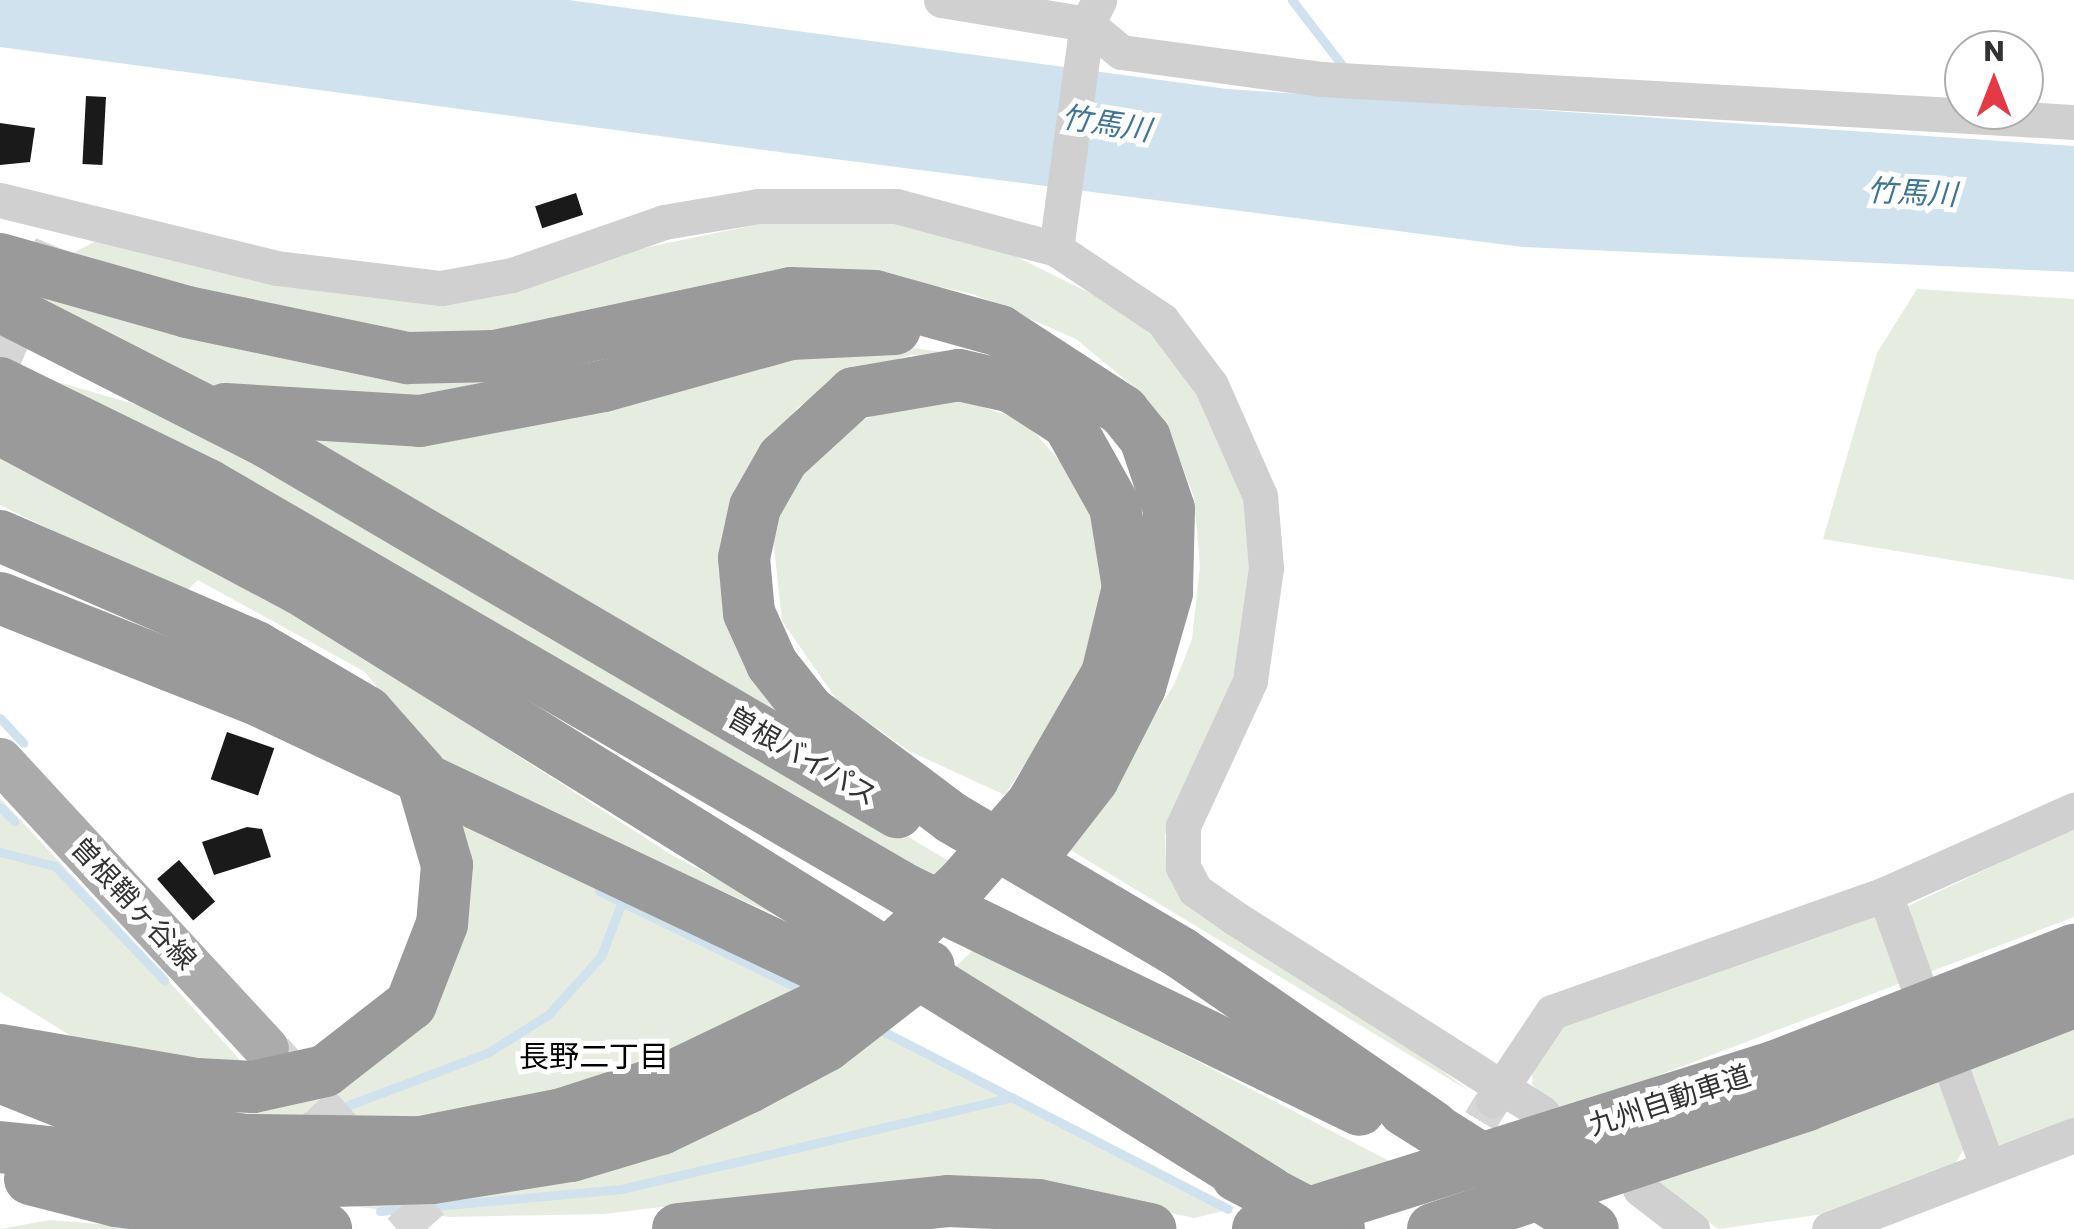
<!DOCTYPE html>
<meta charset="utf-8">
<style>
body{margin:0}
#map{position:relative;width:2074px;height:1229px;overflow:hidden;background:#fff;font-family:Poppins,"Noto Sans JP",sans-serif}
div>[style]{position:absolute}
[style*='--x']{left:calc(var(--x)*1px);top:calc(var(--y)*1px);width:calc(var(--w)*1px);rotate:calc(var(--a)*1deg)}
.green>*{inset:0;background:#e6ecdf}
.water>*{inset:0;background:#cfe2ee}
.stream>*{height:9px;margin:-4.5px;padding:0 4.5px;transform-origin:4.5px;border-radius:4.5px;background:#cfe2ee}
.building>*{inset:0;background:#1a1a1a;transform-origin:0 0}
.minor-tunnel>*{height:35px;margin-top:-17.5px;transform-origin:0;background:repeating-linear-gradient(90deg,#d6d6d6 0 35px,transparent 0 53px)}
.major-tunnel>*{height:45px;margin-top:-22.5px;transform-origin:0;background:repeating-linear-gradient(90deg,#d6d6d6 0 45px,transparent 0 67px)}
.minor>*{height:35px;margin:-17.5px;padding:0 17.5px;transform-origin:17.5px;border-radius:17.5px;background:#d0d0d0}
.major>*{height:45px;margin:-22.5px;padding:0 22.5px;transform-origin:22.5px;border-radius:22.5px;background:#ababab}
.highway>*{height:52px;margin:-26px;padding:0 26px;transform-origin:26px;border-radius:26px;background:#9a9a9a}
span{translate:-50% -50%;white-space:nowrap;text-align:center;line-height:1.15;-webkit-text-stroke:10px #fff;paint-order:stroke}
.street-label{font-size:28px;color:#333}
.water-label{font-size:30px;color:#3f7597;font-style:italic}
.neighbourhood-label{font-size:30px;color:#000}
.north{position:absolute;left:1944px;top:30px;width:100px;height:100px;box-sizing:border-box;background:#fff;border:2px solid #adadad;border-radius:50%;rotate:0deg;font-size:28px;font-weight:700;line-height:40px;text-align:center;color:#333}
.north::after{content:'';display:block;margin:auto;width:35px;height:45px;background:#e63946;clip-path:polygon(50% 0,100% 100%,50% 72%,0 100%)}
</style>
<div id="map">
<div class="green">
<div style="clip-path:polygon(788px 218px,894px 223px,1013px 255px,1130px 313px,1179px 364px,1208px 403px,1245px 490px,1254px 556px,1250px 624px,1216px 730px,1165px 835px,1166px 860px,1469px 1091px,1067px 848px,1174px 685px,1192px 639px,1200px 566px,1194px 497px,1176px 450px,1140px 392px,1076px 339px,973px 294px,879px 274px,490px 338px,333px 326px,73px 253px,98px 240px,398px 299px)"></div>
<div style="clip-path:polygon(0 285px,487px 375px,488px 397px,232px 395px)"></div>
<div style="clip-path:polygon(1917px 289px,2074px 299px,2074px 580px,1823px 539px,1877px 353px)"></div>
<div style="clip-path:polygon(885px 344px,985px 358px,910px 355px,844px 377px,797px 408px,748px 472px,796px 723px,309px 437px,777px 354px)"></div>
<div style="clip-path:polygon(58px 382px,186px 419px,319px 488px,954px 864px,936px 884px)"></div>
<div style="clip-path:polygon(913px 401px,965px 401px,1024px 421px,1085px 489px,1104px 590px,1082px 676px,1005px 795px,909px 751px,837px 700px,782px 621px,773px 537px,788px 491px,850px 425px)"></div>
<div style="clip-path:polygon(0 451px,210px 558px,672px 855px,841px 944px,438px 765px,365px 672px,198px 580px,183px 594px,0 505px)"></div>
<div style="clip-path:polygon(0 798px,120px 927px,249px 1070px,84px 1044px,0 992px)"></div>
<div style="clip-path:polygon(460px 818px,811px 985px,719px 1040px,450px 1120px,276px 1121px,66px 1087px,353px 1081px,423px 1019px)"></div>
<div style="clip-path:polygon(2074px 828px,2074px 917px,1560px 1113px,1532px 1084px,1534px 1036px,1848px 914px,1906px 907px)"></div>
<div style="clip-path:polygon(975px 948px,1193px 1059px,1397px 1165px,1310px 1190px,946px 976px)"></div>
<div style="clip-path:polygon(883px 1027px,1236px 1208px,1194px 1218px,1086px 1194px,784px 1192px,604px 1214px,450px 1217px,212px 1191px)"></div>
<div style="clip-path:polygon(2074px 1028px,2074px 1123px,2012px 1146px,1966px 1145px,1952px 1169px,1838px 1212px,1718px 1229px,1655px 1183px)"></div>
<div style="clip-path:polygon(50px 1220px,136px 1227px,150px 1229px,0 1229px)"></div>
</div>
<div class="water">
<div style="clip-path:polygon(0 0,568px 0,1227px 89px,2074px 146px,2074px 272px,1523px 247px,741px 147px,0 47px)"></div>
</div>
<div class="stream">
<div style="--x:1292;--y:0;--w:87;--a:52.5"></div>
<div style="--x:0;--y:718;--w:34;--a:47"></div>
<div style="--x:0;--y:807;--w:20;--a:45"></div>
<div style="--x:0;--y:852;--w:57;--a:14.3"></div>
<div style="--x:55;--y:866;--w:158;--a:46.3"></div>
<div style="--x:599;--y:891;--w:228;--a:26"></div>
<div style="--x:881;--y:1030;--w:390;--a:27.3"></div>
<div style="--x:349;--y:1105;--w:150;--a:-20.7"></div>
<div style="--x:489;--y:1052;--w:71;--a:-32.3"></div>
<div style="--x:549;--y:1014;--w:78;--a:-48.1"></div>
<div style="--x:601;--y:956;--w:58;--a:-68.7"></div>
<div style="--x:380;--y:1211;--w:242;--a:-5.2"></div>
<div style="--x:621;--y:1189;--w:402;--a:-13.2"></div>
</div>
<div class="building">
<div style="left:86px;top:96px;width:20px;height:68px;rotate:3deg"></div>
<div style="clip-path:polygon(0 123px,35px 128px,30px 162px,0 165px)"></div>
<div style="left:576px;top:193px;width:23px;height:43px;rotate:72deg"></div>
<div style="left:227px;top:732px;width:50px;height:50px;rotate:19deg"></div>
<div style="clip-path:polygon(247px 827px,262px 829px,271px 857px,214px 875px,202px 842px)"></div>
<div style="left:179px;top:860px;width:55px;height:29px;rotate:49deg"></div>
</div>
<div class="minor-tunnel">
<div style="--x:0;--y:368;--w:134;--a:-67.1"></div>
<div style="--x:1453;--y:1166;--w:74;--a:-58.9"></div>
</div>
<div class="major-tunnel">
<div style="--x:271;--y:1053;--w:235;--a:48.4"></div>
</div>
<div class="minor">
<div style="--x:941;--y:0;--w:148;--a:9.3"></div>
<div style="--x:1087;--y:24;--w:44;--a:39.5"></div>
<div style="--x:1121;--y:52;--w:203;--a:7.7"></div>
<div style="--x:1322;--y:79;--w:753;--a:3.27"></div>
<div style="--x:0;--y:200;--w:285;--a:13.8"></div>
<div style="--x:277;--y:268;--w:165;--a:7"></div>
<div style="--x:441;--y:288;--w:72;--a:-10.4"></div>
<div style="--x:512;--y:275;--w:161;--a:-19.2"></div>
<div style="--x:664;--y:222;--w:96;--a:-9.6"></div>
<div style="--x:759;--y:206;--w:137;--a:0"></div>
<div style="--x:896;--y:206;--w:166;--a:15"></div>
<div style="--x:1056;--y:249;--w:128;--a:33.8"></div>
<div style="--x:1162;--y:320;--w:81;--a:53"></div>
<div style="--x:1211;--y:385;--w:121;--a:66.2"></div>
<div style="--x:1260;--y:496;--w:72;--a:85.2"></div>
<div style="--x:1266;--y:568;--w:114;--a:98.1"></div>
<div style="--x:1250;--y:681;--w:160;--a:114.8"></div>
<div style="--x:1183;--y:826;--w:41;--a:90"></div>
<div style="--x:1183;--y:867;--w:26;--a:62"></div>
<div style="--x:1195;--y:890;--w:49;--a:35"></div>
<div style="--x:1235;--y:918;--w:364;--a:32.4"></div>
<div style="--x:1056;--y:249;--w:227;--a:-82.2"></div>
<div style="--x:1087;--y:24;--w:27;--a:-63"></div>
<div style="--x:1885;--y:894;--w:92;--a:70.4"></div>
<div style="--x:1954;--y:1075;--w:96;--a:69.9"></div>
<div style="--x:1493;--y:1100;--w:106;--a:-56.2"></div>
<div style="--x:1552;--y:1012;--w:353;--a:-19.5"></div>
<div style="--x:1885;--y:894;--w:207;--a:-24"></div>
<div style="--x:1640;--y:1189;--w:66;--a:37.6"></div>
<div style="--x:1829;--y:1229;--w:262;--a:-21"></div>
</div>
<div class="major">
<div style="--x:0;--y:760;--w:392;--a:47.3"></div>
</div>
<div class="highway">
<div style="--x:0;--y:259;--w:194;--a:15.8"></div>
<div style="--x:187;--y:312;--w:226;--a:11.8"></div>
<div style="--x:408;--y:358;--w:87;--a:-1.3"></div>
<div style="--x:495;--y:356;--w:303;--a:-12"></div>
<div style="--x:791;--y:293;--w:84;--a:2"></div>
<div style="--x:875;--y:296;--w:130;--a:15.6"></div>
<div style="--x:1000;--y:331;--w:147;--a:33"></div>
<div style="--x:1123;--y:411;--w:35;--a:51"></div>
<div style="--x:1145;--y:438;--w:75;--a:71.3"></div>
<div style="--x:1169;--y:509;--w:84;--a:91.4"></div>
<div style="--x:1167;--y:593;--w:98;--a:106"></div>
<div style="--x:1140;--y:687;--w:103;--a:117.1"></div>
<div style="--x:1093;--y:779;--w:101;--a:127.8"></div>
<div style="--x:0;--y:306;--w:300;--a:27"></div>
<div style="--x:267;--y:442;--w:731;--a:30.43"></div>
<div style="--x:0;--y:383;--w:232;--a:26.1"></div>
<div style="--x:208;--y:485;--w:807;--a:30.12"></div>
<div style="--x:906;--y:890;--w:504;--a:25.85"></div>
<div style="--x:225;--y:409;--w:195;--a:3.5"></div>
<div style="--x:420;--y:421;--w:187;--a:-10.8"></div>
<div style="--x:604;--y:386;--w:193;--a:-15.6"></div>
<div style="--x:790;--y:334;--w:105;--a:-2.7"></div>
<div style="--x:0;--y:429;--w:340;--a:28.1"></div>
<div style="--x:300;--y:589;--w:1142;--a:31.87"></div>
<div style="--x:0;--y:536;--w:279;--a:23.4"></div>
<div style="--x:256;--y:647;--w:129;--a:30.4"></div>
<div style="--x:367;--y:712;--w:80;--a:48.5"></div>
<div style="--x:420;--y:772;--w:97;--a:73.8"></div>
<div style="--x:447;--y:865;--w:59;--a:94.8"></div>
<div style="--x:442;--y:924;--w:86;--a:111.2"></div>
<div style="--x:411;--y:1004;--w:109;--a:142.1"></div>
<div style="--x:325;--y:1071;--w:74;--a:167.5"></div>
<div style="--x:253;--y:1087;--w:56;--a:-176.9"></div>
<div style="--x:197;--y:1084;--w:200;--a:-170.2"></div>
<div style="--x:0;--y:598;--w:280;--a:21.6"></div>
<div style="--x:260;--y:701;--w:684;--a:25.37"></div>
<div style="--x:0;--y:1077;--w:108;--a:21.8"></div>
<div style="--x:100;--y:1117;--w:148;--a:9"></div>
<div style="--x:246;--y:1140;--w:175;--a:0.7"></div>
<div style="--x:421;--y:1142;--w:144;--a:-11.2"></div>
<div style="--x:562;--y:1114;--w:104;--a:-17.9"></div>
<div style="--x:661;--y:1082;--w:171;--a:-25.7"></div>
<div style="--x:815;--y:1008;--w:76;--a:-35.4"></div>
<div style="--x:877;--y:964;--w:117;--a:-43.3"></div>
<div style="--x:962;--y:884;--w:106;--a:-48.8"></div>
<div style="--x:1032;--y:804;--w:150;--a:-60"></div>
<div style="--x:1107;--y:674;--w:89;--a:-76.4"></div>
<div style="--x:1128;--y:587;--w:81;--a:-99.2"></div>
<div style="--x:1115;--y:507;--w:96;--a:-119.2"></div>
<div style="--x:1068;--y:423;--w:67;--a:-147.3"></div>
<div style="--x:1012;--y:387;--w:54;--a:-167.2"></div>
<div style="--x:959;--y:375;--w:107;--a:170.3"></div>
<div style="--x:854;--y:393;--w:96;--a:137.5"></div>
<div style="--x:783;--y:458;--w:56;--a:119.7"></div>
<div style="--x:755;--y:507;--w:52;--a:102.2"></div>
<div style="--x:744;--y:558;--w:55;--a:84.8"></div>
<div style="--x:749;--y:613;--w:56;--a:65.7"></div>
<div style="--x:772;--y:664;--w:60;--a:51.8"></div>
<div style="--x:809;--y:711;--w:179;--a:36.8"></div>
<div style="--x:952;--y:818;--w:266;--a:30.5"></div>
<div style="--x:1181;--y:953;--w:306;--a:34.6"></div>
<div style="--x:1404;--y:1110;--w:223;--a:32.2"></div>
<div style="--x:0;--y:1147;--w:334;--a:5.8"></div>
<div style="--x:332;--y:1181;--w:100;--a:-1.7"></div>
<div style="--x:432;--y:1178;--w:141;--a:-9"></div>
<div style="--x:571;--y:1156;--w:94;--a:-16.7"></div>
<div style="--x:661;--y:1129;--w:98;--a:-25.5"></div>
<div style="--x:749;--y:1087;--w:87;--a:-28"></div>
<div style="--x:826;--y:1046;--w:130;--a:-37.8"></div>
<div style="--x:1237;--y:1176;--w:115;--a:27.5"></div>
<div style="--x:30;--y:1179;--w:89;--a:14.3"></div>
<div style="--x:116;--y:1201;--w:212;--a:7.6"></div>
<div style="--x:678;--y:1229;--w:271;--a:-5.9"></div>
<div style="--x:948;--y:1201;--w:90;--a:2.5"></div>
<div style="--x:1038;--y:1205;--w:115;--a:12.1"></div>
<div style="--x:1258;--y:1229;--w:543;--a:-17.47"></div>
<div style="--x:1776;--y:1066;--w:320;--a:-21.3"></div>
<div style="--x:1433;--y:1229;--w:394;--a:-18.3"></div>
<div style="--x:1807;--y:1105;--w:286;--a:-21.1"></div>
</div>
<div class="street-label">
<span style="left:802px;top:757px;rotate:30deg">曽根バイパス</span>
<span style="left:133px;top:904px;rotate:47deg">曽根鞘ヶ谷線</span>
<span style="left:1670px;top:1101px;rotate:-18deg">九州自動車道</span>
</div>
<div class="water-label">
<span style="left:1106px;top:124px;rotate:9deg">竹馬川</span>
<span style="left:1912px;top:193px;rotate:3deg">竹馬川</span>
</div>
<div class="neighbourhood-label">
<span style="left:594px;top:1057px">長野二丁目</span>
</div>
<div class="north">N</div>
</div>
